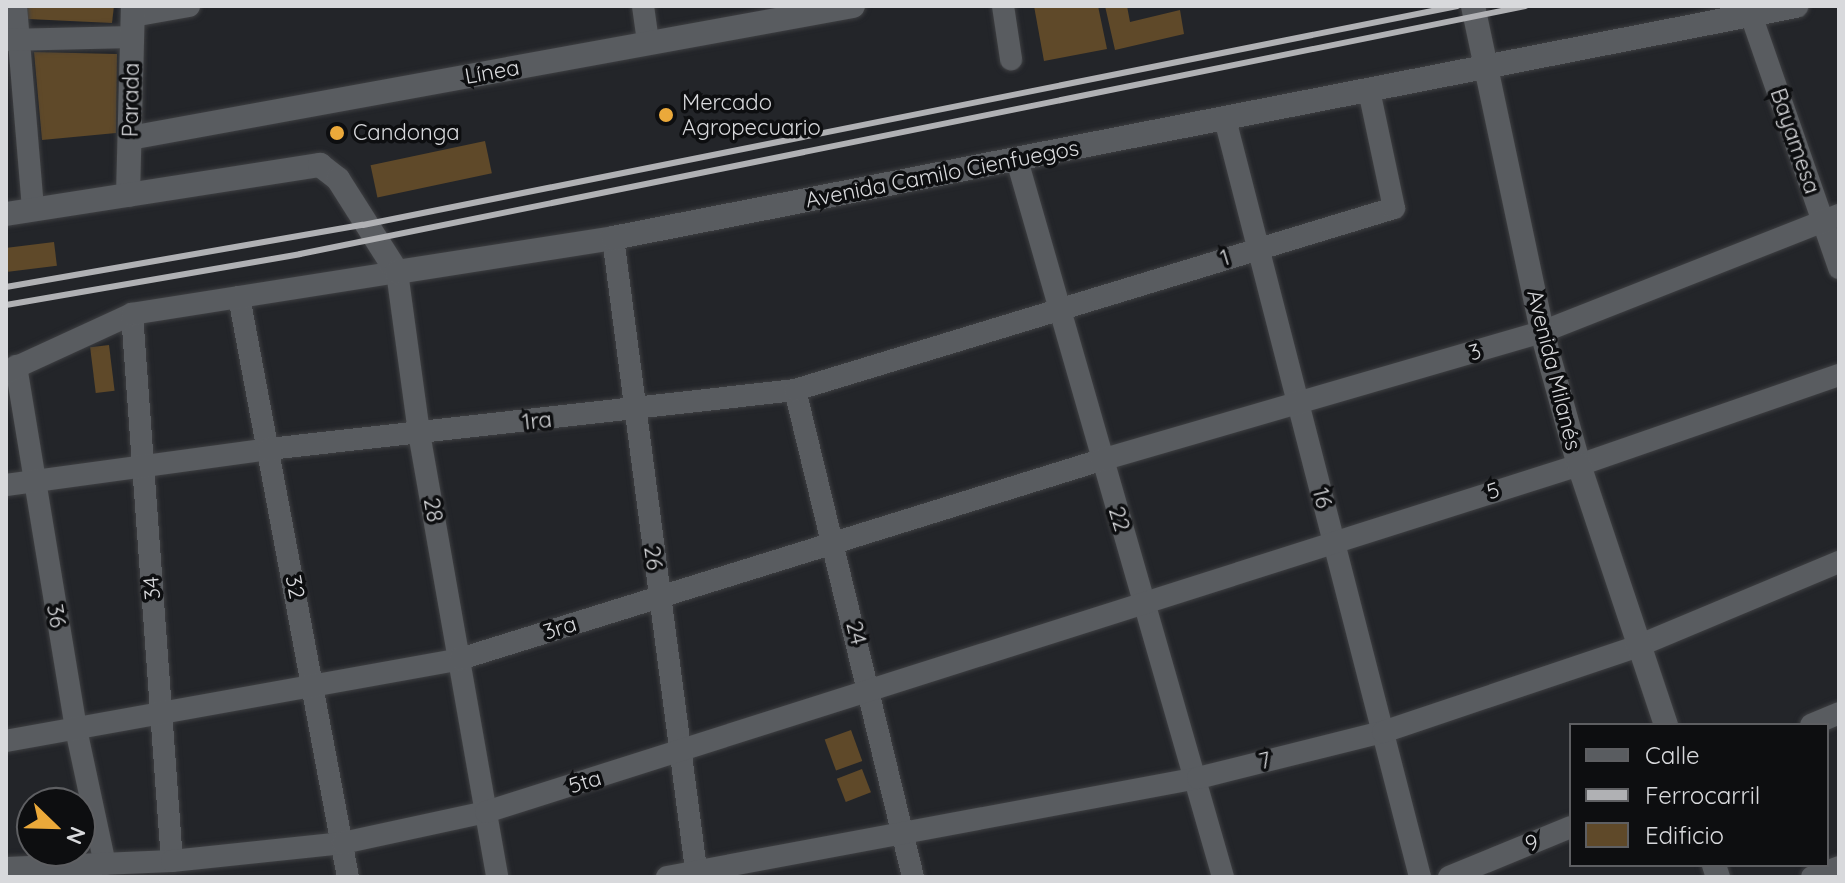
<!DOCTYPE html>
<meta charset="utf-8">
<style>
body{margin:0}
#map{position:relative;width:1845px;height:883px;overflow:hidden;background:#232529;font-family:Quicksand,sans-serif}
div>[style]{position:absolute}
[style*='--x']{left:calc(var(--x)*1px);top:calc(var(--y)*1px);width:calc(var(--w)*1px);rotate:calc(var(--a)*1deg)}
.building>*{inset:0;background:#5f4929;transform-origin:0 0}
.roads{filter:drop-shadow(0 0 2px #3e3f42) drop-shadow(0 0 2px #3e3f42)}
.street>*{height:22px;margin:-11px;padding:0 11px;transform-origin:11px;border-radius:11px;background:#595c60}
.secondary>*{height:24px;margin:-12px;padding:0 12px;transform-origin:12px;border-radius:12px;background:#595c60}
.rail>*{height:6px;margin:-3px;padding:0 3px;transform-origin:3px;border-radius:3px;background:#b0b1b4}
.dots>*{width:22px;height:22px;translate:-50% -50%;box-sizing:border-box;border:4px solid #0d0e10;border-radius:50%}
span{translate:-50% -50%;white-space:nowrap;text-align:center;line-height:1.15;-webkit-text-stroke:7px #0d0e10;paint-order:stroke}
.street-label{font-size:22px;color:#d8d9dc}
.poi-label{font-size:22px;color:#d8d9dc}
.left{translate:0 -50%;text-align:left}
.frame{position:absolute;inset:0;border:8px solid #d8d9dc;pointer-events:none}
.legend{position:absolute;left:1569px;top:723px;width:260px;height:144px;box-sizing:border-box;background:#0d0e10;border:2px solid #5e5f62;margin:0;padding:10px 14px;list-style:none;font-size:24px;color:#d8d9dc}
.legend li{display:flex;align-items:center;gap:16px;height:40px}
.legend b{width:40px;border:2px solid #5e5f62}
.north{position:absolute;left:16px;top:787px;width:80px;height:80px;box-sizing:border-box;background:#0d0e10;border:2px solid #5e5f62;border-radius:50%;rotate:113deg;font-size:22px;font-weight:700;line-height:32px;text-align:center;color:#d8d9dc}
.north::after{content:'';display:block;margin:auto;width:28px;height:36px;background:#eba93a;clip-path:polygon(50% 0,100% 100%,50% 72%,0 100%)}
</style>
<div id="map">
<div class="building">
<div style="clip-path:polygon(27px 6px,114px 6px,112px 23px,28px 19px)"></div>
<div style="clip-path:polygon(1034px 6px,1098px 6px,1107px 49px,1044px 61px)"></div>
<div style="clip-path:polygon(1105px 6px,1127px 6px,1130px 22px,1180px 10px,1184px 34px,1115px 50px)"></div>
<div style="clip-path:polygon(34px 52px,117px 54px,116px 133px,42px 140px)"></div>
<div style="left:485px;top:141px;width:33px;height:117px;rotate:78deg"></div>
<div style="left:54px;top:242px;width:24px;height:49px;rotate:83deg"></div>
<div style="left:109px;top:345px;width:46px;height:19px;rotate:83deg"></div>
<div style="left:851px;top:730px;width:33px;height:28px;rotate:70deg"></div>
<div style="left:862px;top:769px;width:25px;height:27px;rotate:69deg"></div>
</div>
<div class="roads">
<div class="street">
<div style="--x:16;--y:6;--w:204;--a:85.2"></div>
<div style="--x:643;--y:6;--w:37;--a:82"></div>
<div style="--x:1003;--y:6;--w:54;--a:81.4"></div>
<div style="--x:1751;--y:15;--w:268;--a:70.8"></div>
<div style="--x:133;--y:16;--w:57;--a:-10.1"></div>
<div style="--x:7;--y:40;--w:126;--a:-1.4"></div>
<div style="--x:1225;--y:119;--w:783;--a:75.57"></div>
<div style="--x:1017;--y:160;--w:746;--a:73.97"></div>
<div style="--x:613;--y:238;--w:644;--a:82.51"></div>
<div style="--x:239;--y:297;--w:590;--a:79.36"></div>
<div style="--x:132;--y:314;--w:548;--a:85.82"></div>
<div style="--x:16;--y:366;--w:368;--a:80.6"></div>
<div style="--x:76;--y:729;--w:138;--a:77.9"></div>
<div style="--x:6;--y:372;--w:139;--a:-24.7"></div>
<div style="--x:132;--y:314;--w:268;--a:-9"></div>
<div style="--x:397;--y:272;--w:162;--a:82.2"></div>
<div style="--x:419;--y:433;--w:451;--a:80"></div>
<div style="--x:795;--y:390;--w:501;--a:76.38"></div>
<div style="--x:6;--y:485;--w:265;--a:-7.8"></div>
<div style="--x:269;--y:449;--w:529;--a:-6.4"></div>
<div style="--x:795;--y:390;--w:626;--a:-16.9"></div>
<div style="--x:1394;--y:208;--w:121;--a:-102"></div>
<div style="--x:1811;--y:725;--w:30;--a:-23"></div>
<div style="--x:6;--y:741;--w:461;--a:-10.2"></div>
<div style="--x:460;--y:659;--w:671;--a:-17.25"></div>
<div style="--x:1101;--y:460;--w:459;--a:-16.2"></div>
<div style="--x:1542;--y:332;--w:319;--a:-21.5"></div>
<div style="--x:6;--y:868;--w:166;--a:-2.4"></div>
<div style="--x:172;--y:861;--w:172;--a:-6"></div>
<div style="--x:343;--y:843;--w:146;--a:-12.2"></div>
<div style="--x:486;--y:812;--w:1147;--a:-17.61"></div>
<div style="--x:1579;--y:465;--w:275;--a:-19.1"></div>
<div style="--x:667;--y:877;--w:540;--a:-10.56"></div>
<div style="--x:1198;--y:778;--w:191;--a:-14"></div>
<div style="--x:1383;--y:732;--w:269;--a:-18.6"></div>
<div style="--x:1638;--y:646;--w:218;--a:-22.7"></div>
<div style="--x:1449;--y:877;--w:132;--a:-22.3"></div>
<div style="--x:1812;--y:877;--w:29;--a:-20"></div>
</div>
<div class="secondary">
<div style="--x:1473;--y:6;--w:333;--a:78"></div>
<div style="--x:1542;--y:332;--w:138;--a:74.5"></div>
<div style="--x:1579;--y:465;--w:274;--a:71.5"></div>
<div style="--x:130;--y:138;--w:735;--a:-10.35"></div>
<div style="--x:128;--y:195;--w:189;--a:-88.5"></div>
<div style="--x:6;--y:214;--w:318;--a:-8.9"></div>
<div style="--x:320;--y:165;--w:23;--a:38"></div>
<div style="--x:338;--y:179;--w:110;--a:57.6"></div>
<div style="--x:397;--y:272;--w:219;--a:-8.9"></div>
<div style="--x:613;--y:238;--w:1206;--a:-11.1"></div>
<div style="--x:1714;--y:865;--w:13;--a:72"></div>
</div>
</div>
<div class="rail">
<div style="--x:6;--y:287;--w:362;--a:-9.9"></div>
<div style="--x:363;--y:225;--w:1116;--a:-11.32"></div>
<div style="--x:6;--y:305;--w:298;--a:-9.8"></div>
<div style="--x:300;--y:254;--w:1250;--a:-11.44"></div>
</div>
<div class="dots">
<div style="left:666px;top:115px;background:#eba93a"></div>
<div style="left:337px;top:133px;background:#eba93a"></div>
</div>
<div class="street-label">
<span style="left:492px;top:72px;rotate:-10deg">Línea</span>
<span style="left:131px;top:100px;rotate:-89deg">Parada</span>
<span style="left:1795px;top:141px;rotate:71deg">Bayamesa</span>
<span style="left:942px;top:174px;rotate:-11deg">Avenida Camilo Cienfuegos</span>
<span style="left:1225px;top:258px;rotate:-17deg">1</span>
<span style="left:1475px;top:352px;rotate:-16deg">3</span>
<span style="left:1554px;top:370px;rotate:76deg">Avenida Milanés</span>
<span style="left:537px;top:421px;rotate:-6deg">1ra</span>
<span style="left:1493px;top:491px;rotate:-17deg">5</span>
<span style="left:1322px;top:498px;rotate:76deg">16</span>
<span style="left:433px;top:510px;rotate:80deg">28</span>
<span style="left:1119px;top:519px;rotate:73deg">22</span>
<span style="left:653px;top:558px;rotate:82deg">26</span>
<span style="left:295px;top:587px;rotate:79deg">32</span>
<span style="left:152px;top:588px;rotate:-95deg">34</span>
<span style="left:56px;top:616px;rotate:80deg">36</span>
<span style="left:560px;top:628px;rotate:-17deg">3ra</span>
<span style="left:856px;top:633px;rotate:76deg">24</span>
<span style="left:1265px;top:761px;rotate:-14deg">7</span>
<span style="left:585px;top:782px;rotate:-17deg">5ta</span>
<span style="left:1532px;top:843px;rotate:-22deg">9</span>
</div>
<div class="poi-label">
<span class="left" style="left:682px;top:115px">Mercado<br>Agropecuario</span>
<span class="left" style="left:353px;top:133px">Candonga</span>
</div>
<div class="frame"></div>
<ul class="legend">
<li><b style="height:10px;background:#595c60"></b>Calle</li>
<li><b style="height:10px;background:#b0b1b4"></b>Ferrocarril</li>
<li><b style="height:22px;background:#5f4929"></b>Edificio</li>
</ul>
<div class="north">N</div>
</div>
